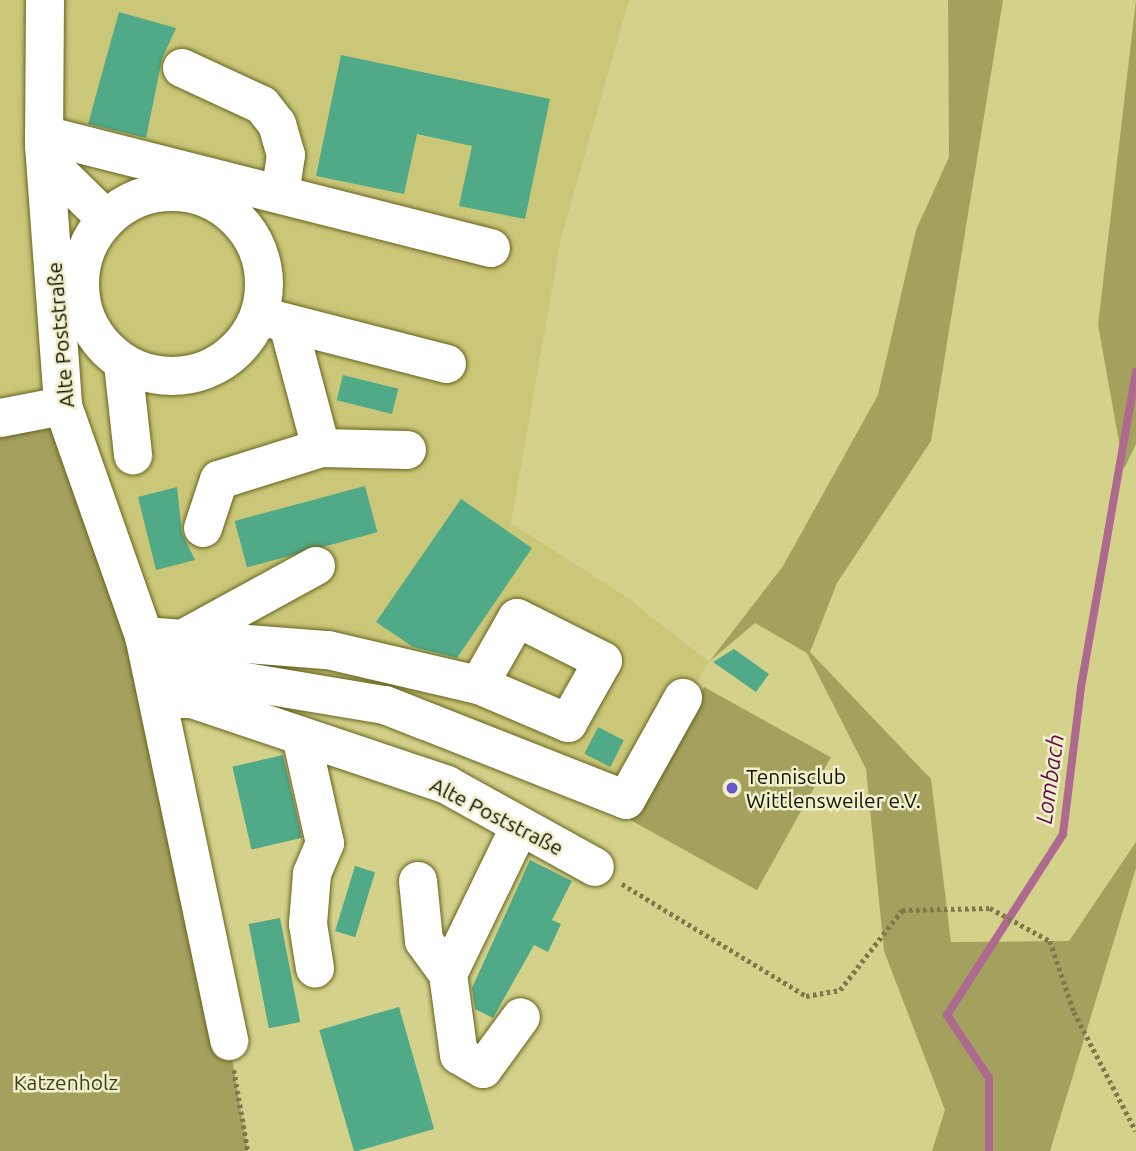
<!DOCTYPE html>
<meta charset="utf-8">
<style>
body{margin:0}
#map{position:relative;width:1136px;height:1151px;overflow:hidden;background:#d4d18b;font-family:Ubuntu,sans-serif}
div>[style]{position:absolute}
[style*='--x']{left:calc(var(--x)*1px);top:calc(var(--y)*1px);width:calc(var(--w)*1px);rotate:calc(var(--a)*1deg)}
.built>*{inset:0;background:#cbc779}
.green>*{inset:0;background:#a4a05e;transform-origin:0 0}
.stream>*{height:8px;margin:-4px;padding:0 4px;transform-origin:4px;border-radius:4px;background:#ae698f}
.building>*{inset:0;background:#50a987;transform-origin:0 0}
.path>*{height:4.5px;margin-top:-2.25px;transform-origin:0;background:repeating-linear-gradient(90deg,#7c7a4b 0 3.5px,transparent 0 7px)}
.roads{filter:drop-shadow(0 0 2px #68631d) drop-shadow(0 0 2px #68631d)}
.minor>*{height:38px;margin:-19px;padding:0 19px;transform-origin:19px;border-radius:19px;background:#fff}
.minor>.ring{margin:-19px;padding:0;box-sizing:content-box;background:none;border:38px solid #fff;border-radius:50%}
.dots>*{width:19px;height:19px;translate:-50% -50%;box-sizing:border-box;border:4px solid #f0f0cd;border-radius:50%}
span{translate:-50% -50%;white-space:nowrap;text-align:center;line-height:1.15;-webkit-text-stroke:5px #f0f0cd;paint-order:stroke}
.street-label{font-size:21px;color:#151300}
.poi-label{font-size:21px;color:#151300}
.left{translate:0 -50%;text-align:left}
.park-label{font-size:21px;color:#3e3c19}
.water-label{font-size:23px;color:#630d46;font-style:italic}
</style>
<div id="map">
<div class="built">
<div style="clip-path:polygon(0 0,629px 0,561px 238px,511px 523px,625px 596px,709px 662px,626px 800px,385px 705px,138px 669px,0 435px)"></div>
</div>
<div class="green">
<div style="clip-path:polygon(948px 0,1003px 0,931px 441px,837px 583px,810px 652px,931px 779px,951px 942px,1069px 941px,1136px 842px,1136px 868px,1050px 1151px,932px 1151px,945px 1110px,884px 951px,866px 769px,807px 653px,755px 623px,709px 662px,783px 566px,878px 395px,916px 230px,949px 157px)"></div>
<div style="clip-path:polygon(1136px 0,1136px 444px,1124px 469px,1098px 325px)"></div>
<div style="clip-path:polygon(63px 422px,138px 669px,229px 1041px,248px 1151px,0 1151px,0 435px)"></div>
<div style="left:704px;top:687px;width:145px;height:152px;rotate:29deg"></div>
</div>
<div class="stream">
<div style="--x:989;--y:1151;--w:73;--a:-90"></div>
<div style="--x:989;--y:1078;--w:76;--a:-123.7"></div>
<div style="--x:947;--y:1015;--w:215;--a:-57.3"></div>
<div style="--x:1063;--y:834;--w:148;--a:-83"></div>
<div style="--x:1081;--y:687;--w:320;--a:-80.1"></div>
</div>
<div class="building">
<div style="clip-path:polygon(119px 12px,176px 28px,162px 59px,146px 138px,88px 124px)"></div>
<div style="clip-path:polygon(341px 55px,550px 99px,525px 219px,459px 206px,472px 146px,417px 134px,404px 194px,316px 176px)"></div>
<div style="left:343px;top:375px;width:57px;height:26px;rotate:14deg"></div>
<div style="left:365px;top:486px;width:48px;height:135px;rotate:75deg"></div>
<div style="clip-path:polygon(177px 487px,182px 533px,195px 560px,156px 570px,138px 497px)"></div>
<div style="clip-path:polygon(461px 499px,532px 548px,457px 658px,413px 647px,376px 622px)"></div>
<div style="clip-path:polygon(734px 649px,769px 674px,756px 692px,713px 662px)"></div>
<div style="left:598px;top:727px;width:29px;height:30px;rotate:27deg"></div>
<div style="left:283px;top:755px;width:85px;height:52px;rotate:77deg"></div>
<div style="clip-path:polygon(530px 860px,572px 881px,552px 920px,561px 924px,548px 952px,534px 945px,493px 1018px,475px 1009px,472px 988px)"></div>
<div style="left:355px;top:866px;width:21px;height:68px;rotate:17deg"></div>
<div style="left:280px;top:918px;width:106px;height:32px;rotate:79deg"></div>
<div style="left:399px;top:1007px;width:127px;height:83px;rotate:74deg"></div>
</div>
<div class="path">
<div style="--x:622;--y:884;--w:215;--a:31.3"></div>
<div style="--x:806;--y:996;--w:35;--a:-10"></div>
<div style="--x:840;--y:990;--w:101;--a:-52.2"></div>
<div style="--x:902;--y:910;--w:88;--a:-1.3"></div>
<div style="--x:990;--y:908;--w:68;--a:28.8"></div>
<div style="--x:1050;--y:941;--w:75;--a:71.3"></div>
<div style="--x:1074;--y:1012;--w:134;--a:62.5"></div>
<div style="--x:234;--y:1070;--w:82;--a:80.2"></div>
</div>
<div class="roads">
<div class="minor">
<div style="--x:45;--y:0;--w:145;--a:90.4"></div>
<div style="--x:44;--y:145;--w:262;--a:85.8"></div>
<div style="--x:63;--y:406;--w:244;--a:70.6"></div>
<div style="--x:144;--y:636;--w:414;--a:78.1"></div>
<div style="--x:182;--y:68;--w:88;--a:24.8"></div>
<div style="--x:262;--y:105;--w:24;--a:52"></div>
<div style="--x:277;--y:124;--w:32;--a:74"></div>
<div style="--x:286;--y:155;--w:40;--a:98.5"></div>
<div style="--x:44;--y:135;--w:461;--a:14.2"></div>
<div style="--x:46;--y:160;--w:83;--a:44.5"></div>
<div class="ring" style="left:80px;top:192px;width:146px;height:146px"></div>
<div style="--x:260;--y:316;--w:193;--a:14.4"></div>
<div style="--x:288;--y:324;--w:128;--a:75.1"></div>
<div style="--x:123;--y:364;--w:92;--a:83.7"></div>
<div style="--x:0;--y:418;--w:64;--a:-10.8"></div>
<div style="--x:203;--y:528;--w:51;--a:-71.6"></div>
<div style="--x:219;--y:480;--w:107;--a:-17.4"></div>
<div style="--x:321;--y:448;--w:86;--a:1.3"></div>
<div style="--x:144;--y:636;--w:185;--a:4.4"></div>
<div style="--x:328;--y:650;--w:155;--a:13.1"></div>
<div style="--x:479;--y:685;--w:97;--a:23.1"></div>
<div style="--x:568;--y:723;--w:71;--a:-60.6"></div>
<div style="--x:603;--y:661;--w:96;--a:-153.4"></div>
<div style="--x:517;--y:618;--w:77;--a:119.6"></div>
<div style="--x:188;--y:636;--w:146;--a:-28.7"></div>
<div style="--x:151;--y:666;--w:237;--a:9.5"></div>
<div style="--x:385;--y:705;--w:259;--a:21.5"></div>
<div style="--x:626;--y:800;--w:117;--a:-60.8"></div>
<div style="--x:158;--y:699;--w:34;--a:0"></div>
<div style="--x:192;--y:699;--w:269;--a:18.6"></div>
<div style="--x:447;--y:785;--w:169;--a:29"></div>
<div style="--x:301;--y:736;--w:110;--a:77.4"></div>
<div style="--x:325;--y:843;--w:34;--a:113"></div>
<div style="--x:312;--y:874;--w:50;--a:94.6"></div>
<div style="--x:308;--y:924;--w:45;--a:81"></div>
<div style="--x:520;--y:826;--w:165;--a:115.9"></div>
<div style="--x:448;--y:974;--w:82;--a:82.3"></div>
<div style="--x:459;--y:1055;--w:28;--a:30"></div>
<div style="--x:483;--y:1069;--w:64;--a:-53.8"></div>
<div style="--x:418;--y:881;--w:60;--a:84.3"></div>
<div style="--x:424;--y:941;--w:41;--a:54"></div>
</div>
</div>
<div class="dots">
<div style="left:732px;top:788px;background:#6956cf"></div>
</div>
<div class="street-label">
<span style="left:60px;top:335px;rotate:-95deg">Alte Poststraße</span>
<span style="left:497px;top:816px;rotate:27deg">Alte Poststraße</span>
</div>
<div class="poi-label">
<span class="left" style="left:746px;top:788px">Tennisclub<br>Wittlensweiler e.V.</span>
</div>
<div class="park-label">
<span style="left:66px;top:1082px">Katzenholz</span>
</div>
<div class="water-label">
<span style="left:1050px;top:779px;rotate:-82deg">Lombach</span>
</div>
</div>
